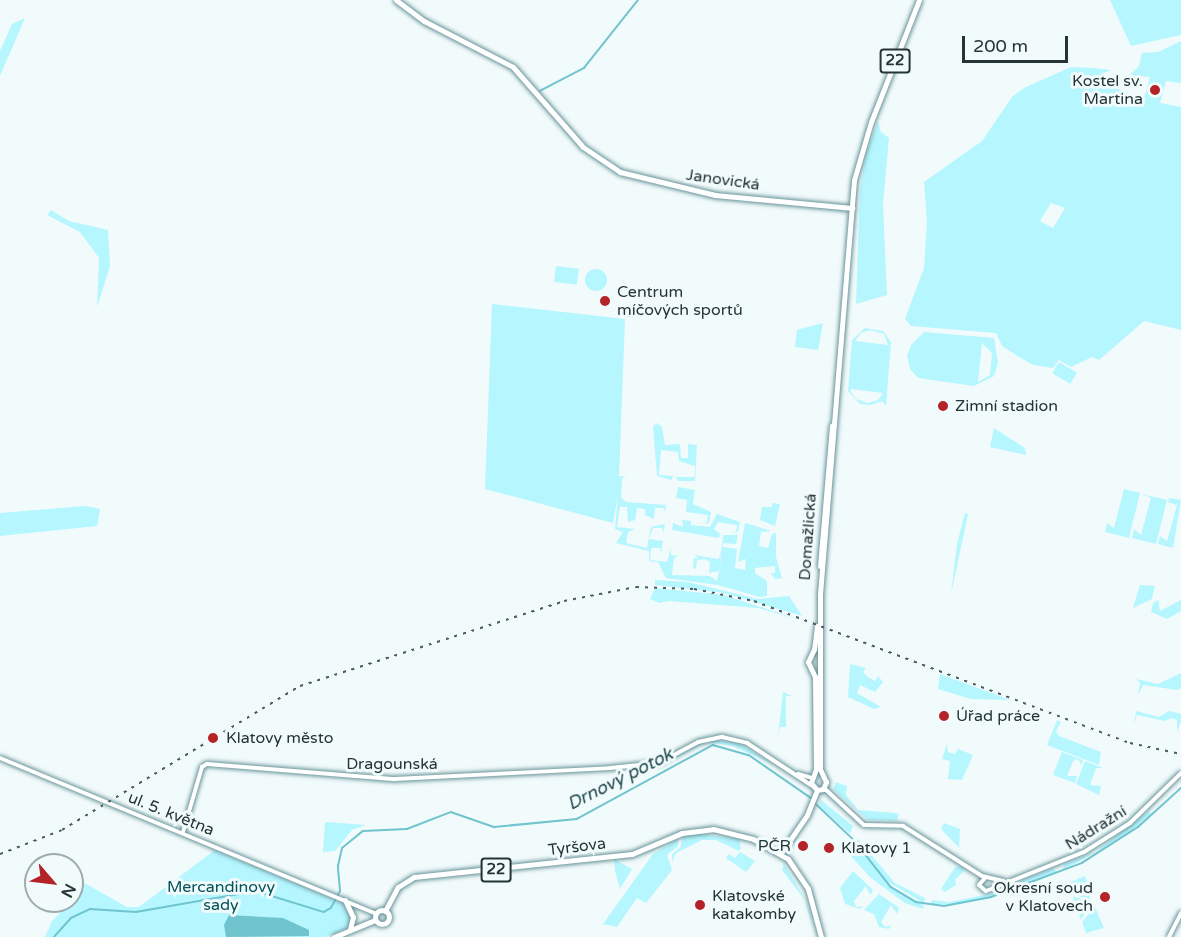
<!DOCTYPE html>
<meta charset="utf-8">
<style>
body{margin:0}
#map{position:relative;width:1181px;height:937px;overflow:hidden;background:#f2fbfc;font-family:"Varela Round",sans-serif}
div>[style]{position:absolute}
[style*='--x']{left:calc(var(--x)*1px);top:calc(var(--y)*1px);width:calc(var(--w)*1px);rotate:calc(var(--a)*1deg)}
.green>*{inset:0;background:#b5f6ff;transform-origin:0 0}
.round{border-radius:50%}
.water>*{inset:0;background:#70c4ce}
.stream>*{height:1.5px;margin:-0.75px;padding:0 0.75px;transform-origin:0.75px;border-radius:0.75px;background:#70c4ce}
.roads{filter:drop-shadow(0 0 2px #68949a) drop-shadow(0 0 2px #68949a)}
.minor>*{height:4px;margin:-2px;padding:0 2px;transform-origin:2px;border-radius:2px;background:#fff}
.major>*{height:5px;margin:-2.5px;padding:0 2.5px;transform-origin:2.5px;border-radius:2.5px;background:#fff}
.major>.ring{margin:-2.5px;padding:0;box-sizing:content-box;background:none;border:5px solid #fff;border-radius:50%}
.rail>*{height:1.5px;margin-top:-0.75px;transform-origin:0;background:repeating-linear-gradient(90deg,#4b5c5d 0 3px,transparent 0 9px)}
.dots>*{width:16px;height:16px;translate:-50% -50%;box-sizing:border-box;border:3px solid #f2fbfc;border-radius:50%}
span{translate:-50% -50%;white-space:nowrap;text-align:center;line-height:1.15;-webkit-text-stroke:6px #f2fbfc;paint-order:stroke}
.shield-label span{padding:2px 4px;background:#f2fbfc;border:2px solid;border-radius:4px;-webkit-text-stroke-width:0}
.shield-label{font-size:15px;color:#233537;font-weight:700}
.poi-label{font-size:16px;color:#233537}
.right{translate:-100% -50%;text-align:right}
.left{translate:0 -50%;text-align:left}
.street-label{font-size:16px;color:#233537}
.park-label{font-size:16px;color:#025259}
.water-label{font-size:18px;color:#224a4e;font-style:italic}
.north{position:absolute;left:24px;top:853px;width:60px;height:60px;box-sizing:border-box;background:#f2fbfc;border:2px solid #9facad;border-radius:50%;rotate:118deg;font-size:16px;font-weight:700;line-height:24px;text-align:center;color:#233537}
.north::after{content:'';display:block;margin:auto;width:21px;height:27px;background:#b42327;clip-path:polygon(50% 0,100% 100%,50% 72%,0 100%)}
.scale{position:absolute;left:962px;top:36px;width:106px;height:27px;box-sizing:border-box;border:3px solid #233537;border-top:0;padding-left:8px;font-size:18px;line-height:21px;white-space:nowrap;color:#233537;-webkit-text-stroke:4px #f2fbfc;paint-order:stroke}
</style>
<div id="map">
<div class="green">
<div style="clip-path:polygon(1110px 0,1181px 0,1181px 35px,1131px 46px)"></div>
<div style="clip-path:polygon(25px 18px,0 76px,0 51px,12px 24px)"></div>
<div style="clip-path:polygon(evenodd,1181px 41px,1181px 83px,1166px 81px,1160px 103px,1181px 107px,1181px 330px,1144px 321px,1099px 360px,1092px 357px,1071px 367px,1059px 360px,1053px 368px,1033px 365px,1019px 357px,1002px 346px,996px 333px,911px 326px,905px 319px,924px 268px,927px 221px,924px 182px,982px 141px,1012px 97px,1024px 88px,1071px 67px,1093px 68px,1111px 70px,1101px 74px,1101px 83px,1144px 98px,1150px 77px,1130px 75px,1139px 66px,1142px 53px,1158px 52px,1181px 41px,1051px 203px,1065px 208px,1053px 228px,1040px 221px,1051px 203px)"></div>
<div style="clip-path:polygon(878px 121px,881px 132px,889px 138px,883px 204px,887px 295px,856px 304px,860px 190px,866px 154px)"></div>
<div style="clip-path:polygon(51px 210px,69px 221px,108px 230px,110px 266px,97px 307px,99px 258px,80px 232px,47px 215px)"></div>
<div style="left:556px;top:266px;width:23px;height:16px;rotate:7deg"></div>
<div class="round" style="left:585px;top:269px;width:22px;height:22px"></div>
<div style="clip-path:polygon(492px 304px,625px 319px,619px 476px,627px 477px,622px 478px,621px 497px,626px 502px,666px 505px,665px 513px,664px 508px,655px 508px,654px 519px,645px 515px,645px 509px,637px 508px,635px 520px,628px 522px,627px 507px,620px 507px,617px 527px,635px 529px,628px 532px,626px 543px,647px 548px,651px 527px,665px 524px,663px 533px,662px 528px,653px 528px,649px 539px,663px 541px,661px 553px,660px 548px,651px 548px,650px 560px,667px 562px,671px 548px,671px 555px,679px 556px,674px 558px,672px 575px,710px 576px,717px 581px,719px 571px,709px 573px,710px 562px,705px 559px,697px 560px,696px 569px,693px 568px,694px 558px,699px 558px,694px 555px,719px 559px,721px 549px,719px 576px,723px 535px,738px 535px,736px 544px,723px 543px,723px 547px,737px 549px,735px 568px,745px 570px,746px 559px,738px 562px,745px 523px,771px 531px,761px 532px,759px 546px,768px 548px,772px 534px,776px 533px,776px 557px,782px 578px,775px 579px,771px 573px,775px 573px,775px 566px,755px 568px,755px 573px,767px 581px,767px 596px,786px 593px,760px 597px,718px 585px,666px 578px,658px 562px,649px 561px,649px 551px,616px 543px,623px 532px,615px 529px,618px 496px,613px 523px,485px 489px)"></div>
<div style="clip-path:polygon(823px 323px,818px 350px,795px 347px,797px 330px)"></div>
<div style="clip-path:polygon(evenodd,865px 328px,883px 331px,891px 342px,886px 406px,882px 401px,871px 405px,860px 404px,848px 391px,852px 340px,865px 328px,870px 330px,884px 334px,888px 345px,855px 341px,861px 333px,870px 330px,865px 328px,850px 390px,851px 389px,883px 393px,878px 400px,868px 403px,856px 399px,850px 390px)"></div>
<div style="clip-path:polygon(evenodd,924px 332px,994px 338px,998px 363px,994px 376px,974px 386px,918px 378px,910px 369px,907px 356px,911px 345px,924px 332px,982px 343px,992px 353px,990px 375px,978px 382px,982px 343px)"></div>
<div style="left:1059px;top:362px;width:21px;height:13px;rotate:31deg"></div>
<div style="clip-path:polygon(657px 423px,662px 427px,665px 445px,680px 444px,681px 458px,688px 458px,688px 444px,697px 445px,695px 481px,679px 481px,675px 477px,694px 477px,695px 472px,695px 466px,679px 461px,678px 452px,661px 450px,659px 475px,673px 476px,673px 477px,671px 480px,657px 476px,653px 427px)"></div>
<div style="clip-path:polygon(994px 428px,1025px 448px,1026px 455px,990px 447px)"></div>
<div style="clip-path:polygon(678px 487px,695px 490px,693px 504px,711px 512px,709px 523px,703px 524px,707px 522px,708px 515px,686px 512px,687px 500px,676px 498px)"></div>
<div style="clip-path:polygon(1124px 489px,1140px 493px,1129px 538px,1105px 532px,1107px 523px,1114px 528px)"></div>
<div style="clip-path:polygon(1142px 494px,1167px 500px,1156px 544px,1132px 538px,1134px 529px,1141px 535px,1151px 498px)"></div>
<div style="clip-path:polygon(1169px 498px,1181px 500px,1173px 548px,1158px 544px,1160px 536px,1167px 541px,1177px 505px,1168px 502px)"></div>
<div style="clip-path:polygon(772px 503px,780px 504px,775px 526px,760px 520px,762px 507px,772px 507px)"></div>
<div style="clip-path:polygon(86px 506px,100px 509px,97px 526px,0 536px,0 513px)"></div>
<div style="clip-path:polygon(965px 513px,968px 514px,951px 594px,957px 544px)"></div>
<div style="clip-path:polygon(717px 514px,740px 522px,738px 531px,736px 533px,731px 533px,736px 532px,737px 525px,718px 522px,714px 529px,720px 534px,719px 538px,672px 530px,673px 523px,683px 527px,682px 520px,691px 521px,691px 525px,710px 527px)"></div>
<div style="clip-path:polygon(655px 580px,688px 582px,758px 599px,789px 596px,802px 616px,724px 593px,655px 585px)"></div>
<div style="clip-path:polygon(1140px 585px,1155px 586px,1152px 599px,1133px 608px)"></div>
<div style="clip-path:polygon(655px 588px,724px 595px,800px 620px,758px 608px,669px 601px,659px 603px,650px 599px)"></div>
<div style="clip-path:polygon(1158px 600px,1160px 611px,1181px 600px,1181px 611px,1167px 619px,1151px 612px,1153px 603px)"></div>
<div style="clip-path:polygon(850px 664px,866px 668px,863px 672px,868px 677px,875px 681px,878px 676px,883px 682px,875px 692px,860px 685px,857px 693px,881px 707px,874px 709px,848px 697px)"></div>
<div style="clip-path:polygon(1181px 673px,1181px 688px,1177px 690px,1143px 685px,1138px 695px,1140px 683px,1136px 679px,1158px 684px)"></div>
<div style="clip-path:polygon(940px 674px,1010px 700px,971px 699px,938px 689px)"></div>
<div style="clip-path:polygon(783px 692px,792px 696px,786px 696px,786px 727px,780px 727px,778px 737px)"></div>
<div style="clip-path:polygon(1136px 711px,1159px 717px,1169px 711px,1181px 714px,1181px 721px,1177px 733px,1177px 720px,1172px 718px,1165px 721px,1137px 715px,1134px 725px)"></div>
<div style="clip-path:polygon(1057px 720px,1061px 722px,1056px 731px,1059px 736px,1101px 752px,1099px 765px,1047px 745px)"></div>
<div style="clip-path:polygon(714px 740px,739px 743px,774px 765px,733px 746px,707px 742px,647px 772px,703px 742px)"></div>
<div style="clip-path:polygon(947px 744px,948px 752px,955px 754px,958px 749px,973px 755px,962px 780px,948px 779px,950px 761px,942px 759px)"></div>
<div style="clip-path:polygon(1062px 752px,1083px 760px,1081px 766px,1080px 761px,1074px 759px,1067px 776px,1077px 776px,1075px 783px,1053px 775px)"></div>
<div style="clip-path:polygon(1085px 761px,1103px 768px,1096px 768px,1090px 785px,1101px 786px,1099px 795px,1076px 784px)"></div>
<div style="clip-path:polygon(836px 782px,847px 786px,846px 795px,858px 810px,895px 813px,899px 814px,897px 821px,868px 820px,833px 789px)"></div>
<div style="clip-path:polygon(821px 800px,853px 826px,850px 834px,819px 806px)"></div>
<div style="clip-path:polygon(1149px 811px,1151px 814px,1125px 836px,1063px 870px,1064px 864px,1095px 852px)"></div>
<div style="clip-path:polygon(325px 823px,326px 822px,366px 825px,352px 830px,335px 851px,323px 852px)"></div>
<div style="clip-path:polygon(944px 823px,960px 829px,959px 848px,941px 829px)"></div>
<div style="clip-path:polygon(701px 834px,739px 839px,741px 848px,739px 851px,716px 840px,702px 840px,676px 853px,672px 862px,672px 854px,680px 848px,683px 837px)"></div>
<div style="clip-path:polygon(857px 838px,895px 883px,925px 898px,924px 903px,888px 882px,858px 845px)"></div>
<div style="clip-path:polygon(678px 839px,678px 846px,667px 855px,672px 870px,646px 903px,637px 898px,617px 927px,603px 924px,653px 854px)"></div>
<div style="clip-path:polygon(853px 840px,889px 885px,924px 905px,923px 909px,905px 903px,871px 878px,845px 850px)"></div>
<div style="clip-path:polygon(215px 850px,344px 904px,352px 921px,349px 928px,326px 937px,45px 937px,52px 921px,72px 901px,72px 876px,127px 907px,139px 907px)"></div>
<div style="clip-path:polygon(740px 852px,755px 861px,746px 872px,726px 858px,729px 854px,735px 858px)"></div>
<div style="clip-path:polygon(614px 859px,632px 869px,620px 889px,615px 871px)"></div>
<div style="clip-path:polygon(784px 864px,805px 899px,810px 912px,813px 929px,805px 900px,782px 870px)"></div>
<div style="clip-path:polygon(960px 866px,965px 870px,955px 880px,956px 885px,945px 892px,941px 889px,955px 867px)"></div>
<div style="clip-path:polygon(1053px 868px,1057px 872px,994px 895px,960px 904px,930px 905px,932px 900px,950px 902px,989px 894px)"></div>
<div style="clip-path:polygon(853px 871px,873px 890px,870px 895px,866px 886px,854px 901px,856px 907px,862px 906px,860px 909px,845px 904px,840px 888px)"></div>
<div style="clip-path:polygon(1085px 876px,1091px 894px,1089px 899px,1072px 894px,1068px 883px)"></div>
<div style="clip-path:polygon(879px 894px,899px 908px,897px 914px,891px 905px,881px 922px,885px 927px,891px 925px,889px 929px,879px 927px,874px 914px,864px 910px)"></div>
<div style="clip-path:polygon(1073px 896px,1091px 903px,1081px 920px)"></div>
<div style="clip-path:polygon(1095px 907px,1104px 928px,1086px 933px,1082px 922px)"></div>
</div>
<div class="water">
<div style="clip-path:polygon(229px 915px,283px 918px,309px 930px,309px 936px,226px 937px,224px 925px)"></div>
</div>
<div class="stream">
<div style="--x:540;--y:91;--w:50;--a:-27.6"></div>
<div style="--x:584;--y:68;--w:87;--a:-51.5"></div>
<div style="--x:814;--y:802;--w:55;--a:43.5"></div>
<div style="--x:854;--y:840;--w:60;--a:51.8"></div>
<div style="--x:891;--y:887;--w:29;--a:31"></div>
<div style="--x:916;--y:902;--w:28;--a:8"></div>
<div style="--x:944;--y:906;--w:48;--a:-10.8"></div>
<div style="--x:991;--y:897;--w:97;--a:-20.5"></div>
<div style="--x:1082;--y:863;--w:67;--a:-32.7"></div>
<div style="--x:1138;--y:827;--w:58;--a:-42.2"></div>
<div style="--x:54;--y:937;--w:25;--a:-48"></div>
<div style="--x:71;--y:918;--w:21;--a:-25"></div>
<div style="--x:90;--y:909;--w:46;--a:3.7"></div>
<div style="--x:136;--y:912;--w:122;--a:-9.9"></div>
<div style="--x:256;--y:891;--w:71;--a:17.2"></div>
<div style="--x:324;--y:912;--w:8;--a:-30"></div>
<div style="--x:331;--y:908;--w:19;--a:-62"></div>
<div style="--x:340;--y:891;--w:25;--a:-95"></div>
<div style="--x:338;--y:866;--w:18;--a:-77"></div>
<div style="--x:342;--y:848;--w:27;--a:-39"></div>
<div style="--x:363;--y:831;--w:44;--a:-2.6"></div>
<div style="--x:407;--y:829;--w:47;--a:-21.1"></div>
<div style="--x:451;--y:812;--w:46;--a:19.2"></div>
<div style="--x:494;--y:827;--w:83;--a:-5.5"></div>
<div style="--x:577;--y:819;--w:155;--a:-28.6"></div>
<div style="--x:713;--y:745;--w:37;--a:16"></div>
<div style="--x:749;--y:755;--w:75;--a:34.7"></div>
</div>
<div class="roads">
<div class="minor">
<div style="--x:0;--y:758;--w:407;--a:22.5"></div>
<div style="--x:798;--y:774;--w:15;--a:16"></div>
<div style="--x:824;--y:788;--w:54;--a:42.8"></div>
<div style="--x:864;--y:825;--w:39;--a:1"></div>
<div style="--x:903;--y:826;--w:93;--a:32.3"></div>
<div style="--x:982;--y:876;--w:22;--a:13"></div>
<div style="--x:183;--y:832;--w:68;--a:-73.7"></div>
<div style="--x:202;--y:767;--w:6;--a:-31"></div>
<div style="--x:207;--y:764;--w:189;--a:4.6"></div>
<div style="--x:395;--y:779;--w:215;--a:-2.9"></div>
<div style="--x:610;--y:768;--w:49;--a:-5.8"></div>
<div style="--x:659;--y:763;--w:44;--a:-28.3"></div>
<div style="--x:698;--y:742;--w:25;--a:-12"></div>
<div style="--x:722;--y:737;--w:26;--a:13"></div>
<div style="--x:747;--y:743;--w:77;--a:33.3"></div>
<div style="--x:985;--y:878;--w:9;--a:131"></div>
<div style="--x:979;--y:885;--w:9;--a:41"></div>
<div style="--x:986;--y:891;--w:105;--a:-21.7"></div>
<div style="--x:1084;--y:852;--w:54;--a:-32.2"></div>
<div style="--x:1130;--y:823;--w:71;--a:-44.4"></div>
<div style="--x:1169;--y:937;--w:27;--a:-63"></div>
</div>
<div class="major">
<div style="--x:396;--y:0;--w:35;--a:37"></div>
<div style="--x:424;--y:21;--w:100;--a:27.3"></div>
<div style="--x:513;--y:67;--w:106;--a:48.8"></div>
<div style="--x:583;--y:147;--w:45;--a:34"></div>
<div style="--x:620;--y:172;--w:98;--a:13.6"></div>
<div style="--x:715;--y:195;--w:138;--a:5.4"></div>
<div style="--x:820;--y:566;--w:141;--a:-85.1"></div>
<div style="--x:817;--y:626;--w:23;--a:97"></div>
<div style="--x:814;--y:649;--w:14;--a:115"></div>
<div style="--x:808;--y:662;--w:17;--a:65"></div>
<div style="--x:815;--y:677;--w:92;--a:89.4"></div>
<div style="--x:816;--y:769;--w:15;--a:110"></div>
<div style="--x:811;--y:783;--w:9;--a:49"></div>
<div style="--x:817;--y:790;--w:6;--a:-9"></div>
<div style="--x:823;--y:789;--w:8;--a:-67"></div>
<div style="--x:826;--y:782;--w:14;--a:-115"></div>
<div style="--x:820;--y:769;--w:175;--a:-90"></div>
<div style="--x:820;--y:594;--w:415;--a:-85.3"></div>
<div style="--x:854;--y:180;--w:60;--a:-73.7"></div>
<div style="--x:871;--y:122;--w:131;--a:-68.5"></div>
<div style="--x:781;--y:853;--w:46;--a:-55.6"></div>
<div style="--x:807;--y:815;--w:27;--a:-68"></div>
<div style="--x:345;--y:900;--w:19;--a:65"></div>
<div style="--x:353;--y:917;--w:12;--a:104"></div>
<div class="ring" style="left:375px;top:910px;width:9px;height:9px"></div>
<div style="--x:385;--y:911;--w:27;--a:-62"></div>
<div style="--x:398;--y:887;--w:19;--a:-32"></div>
<div style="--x:414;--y:877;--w:219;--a:-6"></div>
<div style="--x:632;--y:854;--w:54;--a:-22.8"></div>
<div style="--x:682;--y:833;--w:31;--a:-7"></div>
<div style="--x:713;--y:829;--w:41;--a:14"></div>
<div style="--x:753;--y:839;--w:40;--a:29.7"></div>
<div style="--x:788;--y:859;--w:36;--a:56"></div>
<div style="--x:808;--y:889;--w:50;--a:74.8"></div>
<div style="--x:334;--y:937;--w:44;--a:-22.5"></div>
</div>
</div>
<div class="rail">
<div style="--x:0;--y:854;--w:66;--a:-21.2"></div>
<div style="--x:62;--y:830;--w:278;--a:-31.2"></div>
<div style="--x:300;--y:686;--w:277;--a:-17.8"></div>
<div style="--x:564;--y:601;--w:73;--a:-11"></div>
<div style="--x:636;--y:587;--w:58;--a:2"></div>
<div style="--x:694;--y:589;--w:61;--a:11.3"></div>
<div style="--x:754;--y:601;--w:402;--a:20.7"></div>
<div style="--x:1130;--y:743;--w:52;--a:12.2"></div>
</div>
<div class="dots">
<div style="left:1155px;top:90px;background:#b42327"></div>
<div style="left:605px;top:301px;background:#b42327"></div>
<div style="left:943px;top:406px;background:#b42327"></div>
<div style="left:944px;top:716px;background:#b42327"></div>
<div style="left:213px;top:738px;background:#b42327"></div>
<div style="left:803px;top:846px;background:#b42327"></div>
<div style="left:829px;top:848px;background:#b42327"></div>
<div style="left:1105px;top:897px;background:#b42327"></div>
<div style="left:700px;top:905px;background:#b42327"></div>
</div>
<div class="shield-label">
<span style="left:895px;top:61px">22</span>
<span style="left:496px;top:870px">22</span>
</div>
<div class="poi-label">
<span class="right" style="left:1143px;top:90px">Kostel sv.<br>Martina</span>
<span class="left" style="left:617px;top:301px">Centrum<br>míčových sportů</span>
<span class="left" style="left:955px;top:406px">Zimní stadion</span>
<span class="left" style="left:956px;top:716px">Úřad práce</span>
<span class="left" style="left:226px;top:738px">Klatovy město</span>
<span class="right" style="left:791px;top:846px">PČR</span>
<span class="left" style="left:841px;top:848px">Klatovy 1</span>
<span class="right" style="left:1093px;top:897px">Okresní soud<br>v Klatovech</span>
<span class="left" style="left:712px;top:905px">Klatovské<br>katakomby</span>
</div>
<div class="street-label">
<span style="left:723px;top:180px;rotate:8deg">Janovická</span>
<span style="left:808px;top:537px;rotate:-86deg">Domažlická</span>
<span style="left:392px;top:764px">Dragounská</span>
<span style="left:171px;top:814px;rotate:22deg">ul. 5. května</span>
<span style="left:1096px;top:828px;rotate:-32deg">Nádražní</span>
<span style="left:577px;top:847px;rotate:-7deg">Tyršova</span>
</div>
<div class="park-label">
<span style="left:221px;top:896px">Mercandinovy<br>sady</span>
</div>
<div class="water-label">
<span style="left:620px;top:779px;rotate:-27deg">Drnový potok</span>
</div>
<div class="north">N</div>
<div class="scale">200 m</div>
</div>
